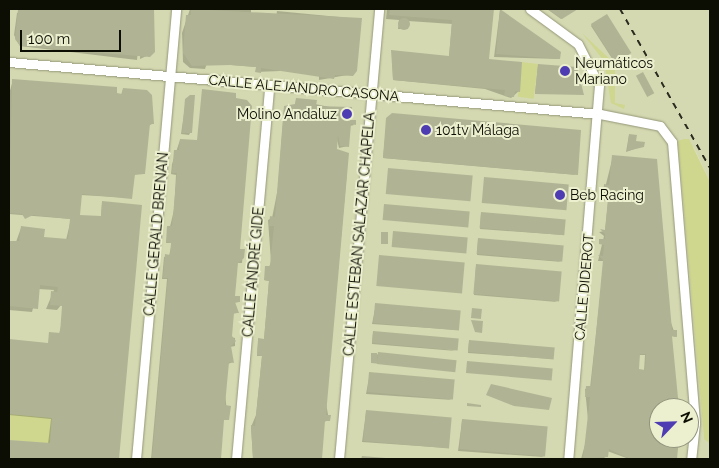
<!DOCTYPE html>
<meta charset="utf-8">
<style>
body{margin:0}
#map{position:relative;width:719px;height:468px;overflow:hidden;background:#dfe3c2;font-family:Raleway,sans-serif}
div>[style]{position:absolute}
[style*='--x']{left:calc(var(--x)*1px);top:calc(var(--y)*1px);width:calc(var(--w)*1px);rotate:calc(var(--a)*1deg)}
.built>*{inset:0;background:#d5d9b1}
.green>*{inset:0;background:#cfd68e;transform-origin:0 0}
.shadow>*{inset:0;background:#0003;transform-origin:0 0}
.building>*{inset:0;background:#b0b494;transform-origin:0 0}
.round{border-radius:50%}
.roads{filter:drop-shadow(0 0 1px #959879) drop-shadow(0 0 1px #959879)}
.minor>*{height:9px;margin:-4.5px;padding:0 4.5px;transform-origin:4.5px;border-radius:4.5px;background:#fff}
.rail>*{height:2px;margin-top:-1px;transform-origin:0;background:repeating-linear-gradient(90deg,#2a2b1e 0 6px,transparent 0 12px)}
.dots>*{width:14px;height:14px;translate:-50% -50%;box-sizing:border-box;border:2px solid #ecf0cf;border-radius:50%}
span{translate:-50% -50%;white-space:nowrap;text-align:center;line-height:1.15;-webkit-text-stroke:4px #ecf0cf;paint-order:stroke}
.poi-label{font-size:14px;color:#0c0d03}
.left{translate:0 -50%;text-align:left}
.right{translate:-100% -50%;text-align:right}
.street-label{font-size:14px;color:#0c0d03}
.frame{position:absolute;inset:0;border:10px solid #0c0d03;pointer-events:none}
.north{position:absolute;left:649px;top:398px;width:50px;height:50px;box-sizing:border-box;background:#ecf0cf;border:1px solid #92957d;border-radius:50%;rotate:66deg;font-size:14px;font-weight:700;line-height:20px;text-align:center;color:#0c0d03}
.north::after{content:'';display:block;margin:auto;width:18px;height:22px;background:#4e3cb3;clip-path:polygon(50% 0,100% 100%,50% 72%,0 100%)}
.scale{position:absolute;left:20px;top:30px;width:101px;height:22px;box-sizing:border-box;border:2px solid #0c0d03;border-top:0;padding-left:6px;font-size:15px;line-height:18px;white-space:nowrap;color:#0c0d03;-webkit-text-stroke:4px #ecf0cf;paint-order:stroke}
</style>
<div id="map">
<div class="built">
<div style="clip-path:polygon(evenodd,9px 9px,710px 9px,710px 182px,694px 148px,679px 141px,704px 439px,710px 444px,710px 459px,9px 459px,9px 9px,659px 408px,689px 408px,689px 438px,659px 438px,659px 408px)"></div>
</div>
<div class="green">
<div style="clip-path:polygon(582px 33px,615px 64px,615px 103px,625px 105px,624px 109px,611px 103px,604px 61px)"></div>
<div style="left:522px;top:62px;width:16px;height:35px;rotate:7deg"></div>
<div style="clip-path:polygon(684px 139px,689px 139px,710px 182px,710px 444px,704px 439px,678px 141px)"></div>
<div style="left:9px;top:414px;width:43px;height:26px;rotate:5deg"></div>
</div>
<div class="shadow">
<div style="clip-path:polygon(26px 9px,153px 9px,153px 53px,140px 59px,141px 21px,137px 60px,20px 46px,14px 35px,17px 13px)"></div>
<div style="clip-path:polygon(190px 9px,251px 9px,251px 13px,276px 17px,277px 11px,360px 19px,353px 74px,319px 80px,319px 73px,286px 65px,280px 71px,256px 72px,256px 67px,207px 63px,205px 69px,190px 68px,183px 62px,182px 33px)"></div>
<div style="clip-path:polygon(387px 9px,491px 9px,487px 63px,519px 91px,511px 98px,485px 89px,393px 80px,392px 52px,449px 57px,452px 24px,408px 21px,408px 29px,398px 29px,399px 20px,386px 19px)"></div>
<div style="clip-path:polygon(547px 9px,576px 9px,561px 19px)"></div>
<div style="clip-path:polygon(500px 10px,559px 59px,494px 57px)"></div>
<div style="left:606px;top:16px;width:44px;height:18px;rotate:57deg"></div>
<div style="clip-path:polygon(538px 65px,583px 94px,535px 94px)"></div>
<div style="clip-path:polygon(13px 80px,116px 88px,115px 94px,121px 95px,123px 89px,148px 92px,152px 124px,148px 126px,144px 174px,133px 175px,131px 198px,81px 195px,79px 216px,101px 218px,102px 203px,137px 250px,118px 459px,9px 459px,9px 441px,48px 444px,51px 419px,9px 415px,9px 340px,48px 344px,59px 334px,63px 319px,62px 304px,57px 310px,46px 309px,54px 290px,38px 289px,32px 312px,9px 310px,9px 242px,16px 242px,21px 228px,42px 238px,66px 240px,71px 219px,9px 214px,9px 94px)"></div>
<div style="clip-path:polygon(186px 100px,190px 133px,189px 135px,181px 134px)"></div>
<div style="clip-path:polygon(296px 100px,353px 112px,350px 120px,354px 125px,350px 126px,348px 146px,339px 148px,337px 140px,336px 150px,347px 172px,326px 403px,329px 420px,324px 422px,321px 459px,253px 459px,251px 427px,256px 415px,262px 356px,257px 356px,258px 340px,264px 340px,269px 281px,264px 280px,271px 262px,268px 220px,272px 218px,278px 188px,284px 108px,295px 105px)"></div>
<div style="clip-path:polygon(387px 118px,577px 175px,383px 158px)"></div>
<div style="clip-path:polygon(629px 135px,635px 142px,643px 146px,626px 152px)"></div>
<div style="clip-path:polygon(180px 140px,238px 250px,243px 251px,242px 263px,210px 263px,239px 302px,234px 303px,237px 313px,232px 314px,230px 337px,235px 338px,235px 346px,230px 347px,233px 362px,228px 364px,225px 394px,228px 420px,223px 420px,219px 459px,151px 459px,167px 279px,162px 279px,164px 257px,169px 256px,172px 243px,166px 243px,174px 210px,176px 175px,171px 174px,172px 164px)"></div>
<div style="clip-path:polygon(evenodd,613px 156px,676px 337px,671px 336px,677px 408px,659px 408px,659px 438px,677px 438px,675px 459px,629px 459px,607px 451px,604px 459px,581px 459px,589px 430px,585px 389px,590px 388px,604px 261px,598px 261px,604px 236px,599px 232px,605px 231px,608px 201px,602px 200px,613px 156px,639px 355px,645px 355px,644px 371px,639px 371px,639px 355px)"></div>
<div style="clip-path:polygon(481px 214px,564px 235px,480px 229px)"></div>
<div style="clip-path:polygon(478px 240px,562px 262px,477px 255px)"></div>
<div style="clip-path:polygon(476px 266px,557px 302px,474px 295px)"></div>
<div style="clip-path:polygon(376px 304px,458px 330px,372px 324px)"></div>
<div style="clip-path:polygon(373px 333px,456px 351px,372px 344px)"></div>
<div style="clip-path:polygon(469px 342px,553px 359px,468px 353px)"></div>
<div style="left:372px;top:354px;width:83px;height:9px;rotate:5deg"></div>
<div style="clip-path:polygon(370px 373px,452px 400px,366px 394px)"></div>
<div style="clip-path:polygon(366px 412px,448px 448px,362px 442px)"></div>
<div style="clip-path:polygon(462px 421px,544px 457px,458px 451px)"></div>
</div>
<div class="building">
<div style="clip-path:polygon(154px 9px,155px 52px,150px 57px,20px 46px,15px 39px,18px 10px)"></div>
<div style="clip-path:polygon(191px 9px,362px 18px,357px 71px,353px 76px,335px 75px,334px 79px,261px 68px,261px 73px,255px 72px,256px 67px,230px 65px,192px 66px,183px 53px,186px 15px,191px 15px)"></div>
<div style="clip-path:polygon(390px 9px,494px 9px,489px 59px,522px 62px,520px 92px,515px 91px,514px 97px,504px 96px,505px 90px,393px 80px,391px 50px,449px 56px,452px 20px,389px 15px)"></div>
<div style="clip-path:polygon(500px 9px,561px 52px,560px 59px,496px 54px)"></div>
<div style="clip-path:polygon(548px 9px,578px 9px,562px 19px)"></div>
<div style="left:607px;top:14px;width:46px;height:19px;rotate:58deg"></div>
<div class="round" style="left:398px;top:18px;width:12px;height:12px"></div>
<div style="clip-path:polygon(538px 64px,577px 67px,584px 95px,535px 94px)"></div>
<div style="left:643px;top:72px;width:24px;height:8px;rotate:62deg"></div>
<div style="clip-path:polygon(12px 79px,117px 87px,117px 93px,122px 94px,123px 88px,147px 90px,152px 95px,154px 124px,150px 124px,145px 174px,135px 174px,132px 199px,82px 194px,80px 215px,101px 216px,102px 201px,142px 205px,119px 459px,9px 459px,9px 440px,50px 443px,52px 418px,9px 414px,9px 339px,48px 343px,49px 332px,60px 333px,62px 306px,50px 305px,51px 291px,57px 292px,58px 287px,40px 285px,38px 309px,9px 306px,9px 241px,19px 241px,21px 226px,45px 229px,44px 237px,68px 239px,70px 219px,33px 215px,25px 219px,22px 214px,9px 213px)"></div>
<div style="clip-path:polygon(202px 89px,236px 93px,236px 98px,247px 100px,252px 106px,240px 249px,245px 249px,244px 258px,238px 263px,235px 296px,240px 296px,240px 302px,235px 302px,239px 313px,234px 313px,232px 336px,236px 341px,231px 346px,234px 363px,229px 362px,225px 405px,231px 406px,229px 420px,224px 420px,221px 459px,152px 459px,168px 278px,163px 278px,165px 254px,170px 255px,171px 243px,166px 242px,167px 226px,172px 226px,177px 173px,172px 173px,174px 150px,179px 150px,180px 139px,197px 140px)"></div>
<div style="clip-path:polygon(190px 95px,195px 95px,192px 133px,182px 133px,185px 99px)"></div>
<div style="clip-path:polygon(296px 98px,317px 100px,316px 106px,352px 107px,351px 120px,356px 120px,356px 125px,351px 124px,349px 147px,340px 146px,338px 135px,337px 149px,349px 153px,326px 415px,331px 415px,330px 421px,325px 421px,322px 459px,253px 459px,251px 425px,255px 426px,262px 356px,257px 355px,258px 344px,258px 338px,264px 339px,269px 281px,264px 280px,265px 266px,270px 266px,274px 226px,269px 226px,270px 216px,275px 217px,284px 106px,295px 104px)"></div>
<div style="clip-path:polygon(392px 113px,581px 130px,578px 175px,383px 158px,386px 118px)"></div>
<div style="clip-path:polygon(629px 134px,637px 135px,636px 141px,645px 142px,644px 147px,627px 151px)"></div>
<div style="clip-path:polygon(evenodd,612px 155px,657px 159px,672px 330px,677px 330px,677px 337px,672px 336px,679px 408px,659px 408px,659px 438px,679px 438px,677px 459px,630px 459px,609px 449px,608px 457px,583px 459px,590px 397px,585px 397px,586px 386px,591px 386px,603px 260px,598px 255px,603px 256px,604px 245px,599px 244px,599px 239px,605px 239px,605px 234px,600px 229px,605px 230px,608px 200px,603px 199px,604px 184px,609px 185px,612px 155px,640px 354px,646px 354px,645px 370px,639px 369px,640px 354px)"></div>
<div style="left:388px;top:168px;width:85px;height:26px;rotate:5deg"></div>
<div style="left:484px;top:177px;width:85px;height:26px;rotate:5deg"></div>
<div style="left:384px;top:204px;width:86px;height:16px;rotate:5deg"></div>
<div style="left:481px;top:212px;width:85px;height:16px;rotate:5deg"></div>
<div style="left:393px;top:231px;width:75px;height:16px;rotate:5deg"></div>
<div style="left:381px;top:232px;width:7px;height:12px"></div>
<div style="left:478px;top:238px;width:86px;height:16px;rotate:5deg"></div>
<div style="left:379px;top:255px;width:86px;height:31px;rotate:5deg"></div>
<div style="left:476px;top:264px;width:86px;height:30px;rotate:5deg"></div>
<div style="left:375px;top:303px;width:86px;height:20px;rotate:5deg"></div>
<div style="left:472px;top:308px;width:10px;height:10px;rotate:6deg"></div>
<div style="clip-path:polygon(471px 320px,483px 321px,482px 333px,475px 332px)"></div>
<div style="left:373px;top:331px;width:86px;height:12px;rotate:5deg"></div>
<div style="left:469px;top:340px;width:86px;height:12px;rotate:5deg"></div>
<div style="left:378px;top:352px;width:79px;height:12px;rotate:6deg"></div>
<div style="left:371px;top:353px;width:6px;height:10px"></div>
<div style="left:467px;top:361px;width:86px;height:12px;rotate:5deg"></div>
<div style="left:369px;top:372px;width:86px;height:20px;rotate:5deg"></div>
<div style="clip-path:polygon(491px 384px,552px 398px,549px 410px,514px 406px,486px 395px)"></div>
<div style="clip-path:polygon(467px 403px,481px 405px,481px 407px,467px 406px)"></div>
<div style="left:366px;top:410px;width:86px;height:31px;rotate:5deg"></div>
<div style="left:462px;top:419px;width:86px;height:30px;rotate:5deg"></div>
<div style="clip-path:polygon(362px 456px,386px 458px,386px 459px,361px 459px)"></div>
</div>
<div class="roads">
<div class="minor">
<div style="--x:530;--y:9;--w:59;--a:36.1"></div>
<div style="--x:578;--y:44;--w:46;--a:62.9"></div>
<div style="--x:599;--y:85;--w:375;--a:94.7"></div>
<div style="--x:9;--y:62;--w:593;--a:5.03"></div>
<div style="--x:600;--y:114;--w:61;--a:11.3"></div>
<div style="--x:660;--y:126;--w:20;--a:53"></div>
<div style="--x:672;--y:142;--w:282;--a:85.3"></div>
<div style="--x:695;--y:423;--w:36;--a:96"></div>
<div style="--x:136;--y:459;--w:452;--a:-84.9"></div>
<div style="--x:236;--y:459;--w:374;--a:-84.9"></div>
<div style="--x:339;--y:459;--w:452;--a:-84.9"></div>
</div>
</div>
<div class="rail">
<div style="--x:620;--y:9;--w:183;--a:60.5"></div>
</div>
<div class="dots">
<div style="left:565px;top:71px;background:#4e3cb3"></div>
<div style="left:347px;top:114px;background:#4e3cb3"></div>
<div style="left:426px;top:130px;background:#4e3cb3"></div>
<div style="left:560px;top:195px;background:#4e3cb3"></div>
</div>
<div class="poi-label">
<span class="left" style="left:575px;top:71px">Neumáticos<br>Mariano</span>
<span class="right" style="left:337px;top:114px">Molino Andaluz</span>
<span class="left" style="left:436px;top:130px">101tv Málaga</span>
<span class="left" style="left:570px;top:195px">Beb Racing</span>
</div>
<div class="street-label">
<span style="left:304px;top:88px;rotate:5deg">CALLE ALEJANDRO CASONA</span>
<span style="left:156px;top:234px;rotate:-85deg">CALLE GERALD BRENAN</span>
<span style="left:359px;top:234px;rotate:-85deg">CALLE ESTEBAN SALAZAR CHAPELA</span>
<span style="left:253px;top:272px;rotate:-85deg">CALLE ANDRÉ GIDE</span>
<span style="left:584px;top:287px;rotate:-85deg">CALLE DIDEROT</span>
</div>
<div class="frame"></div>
<div class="north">N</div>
<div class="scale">100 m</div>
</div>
